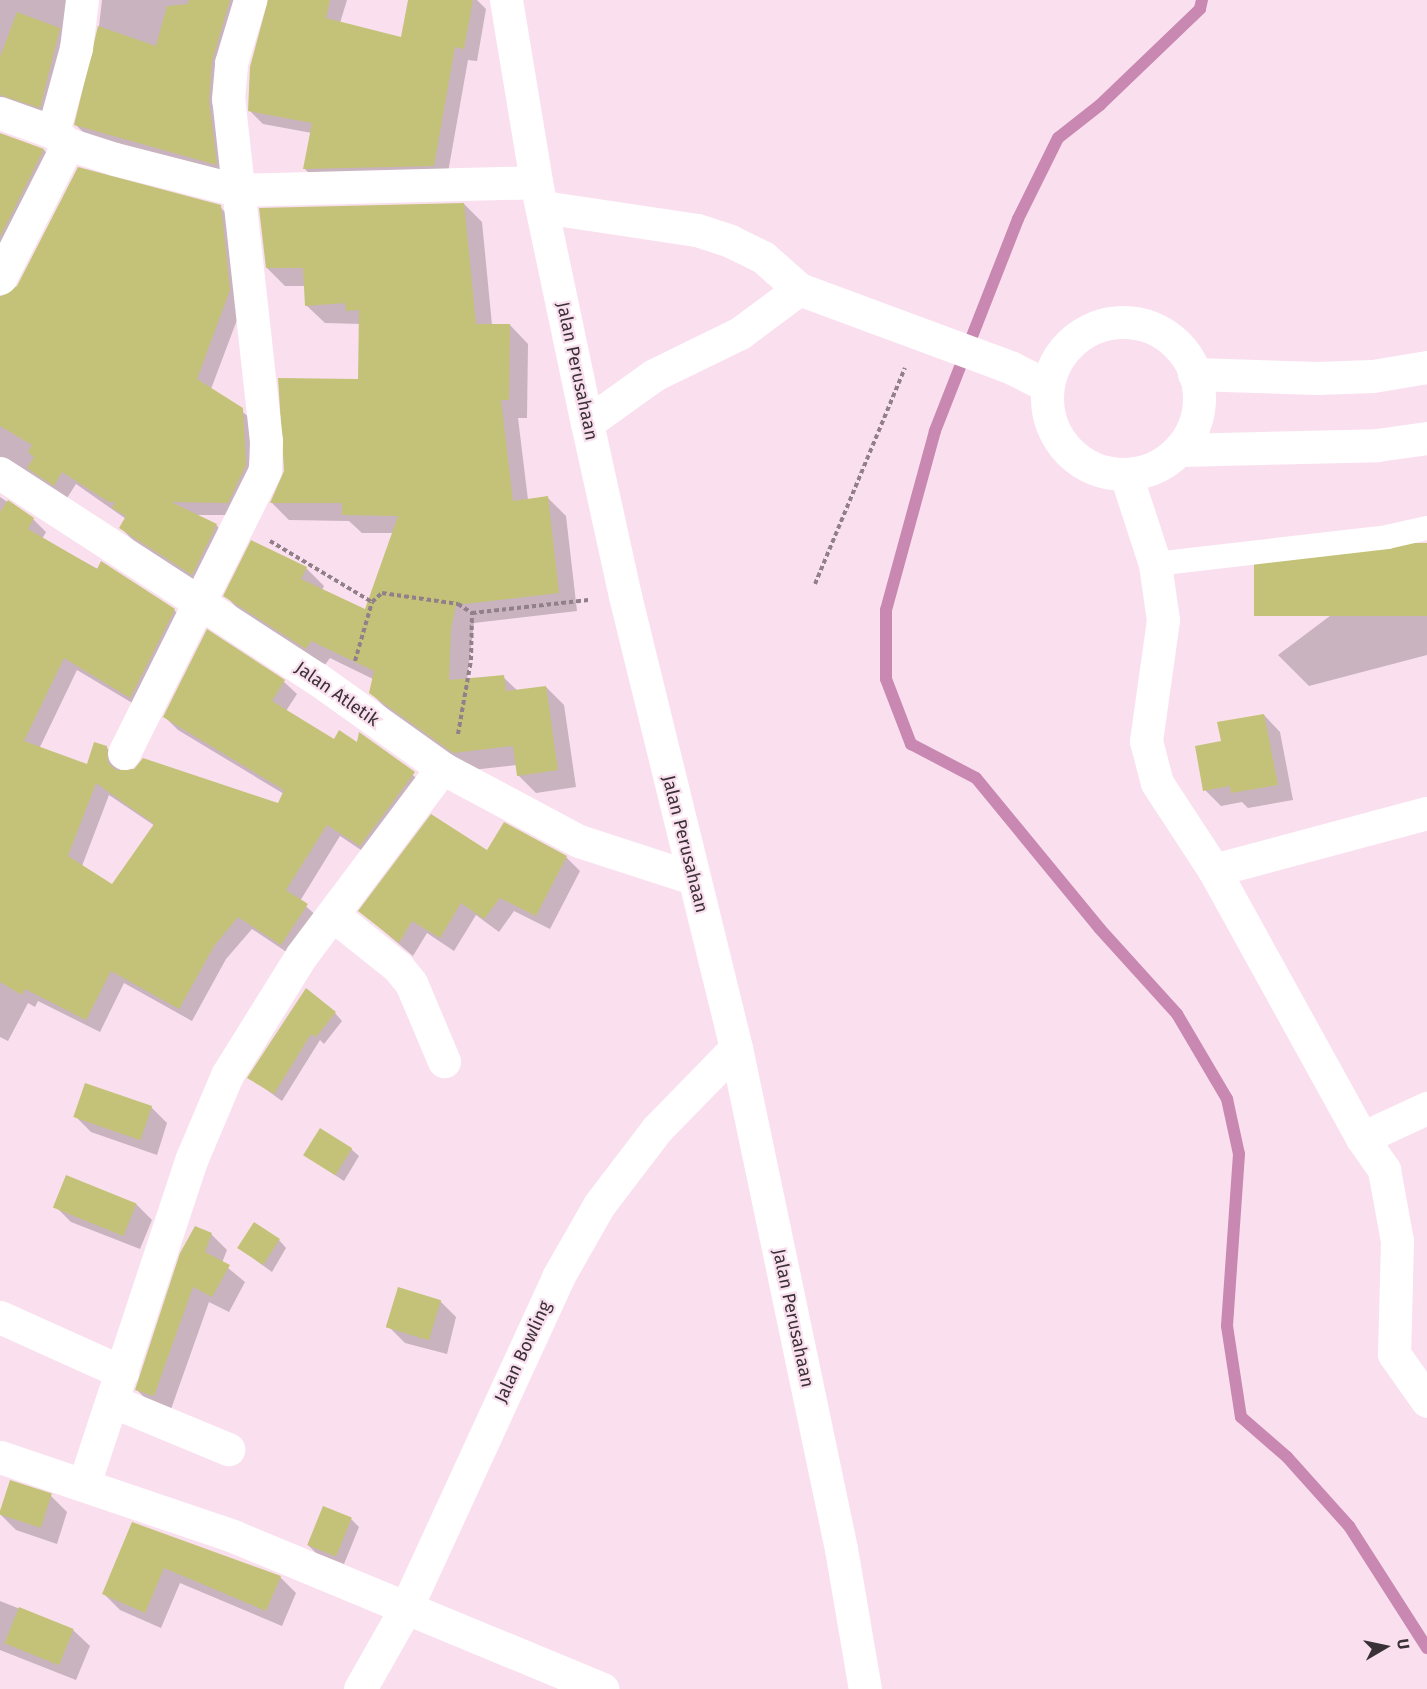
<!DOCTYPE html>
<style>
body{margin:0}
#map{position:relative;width:1427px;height:1689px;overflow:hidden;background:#fae0ef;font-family:"Fira Sans",sans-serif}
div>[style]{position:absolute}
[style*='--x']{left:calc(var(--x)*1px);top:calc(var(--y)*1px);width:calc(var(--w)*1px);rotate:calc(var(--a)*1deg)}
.shadow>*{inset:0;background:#0003}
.stream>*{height:12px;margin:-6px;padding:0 6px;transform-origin:6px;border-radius:6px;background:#c888b1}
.building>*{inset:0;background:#c4c278;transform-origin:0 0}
.path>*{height:4px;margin-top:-2px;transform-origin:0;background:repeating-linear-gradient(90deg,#91808a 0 4.5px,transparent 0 7.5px)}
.lane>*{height:24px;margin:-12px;padding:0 12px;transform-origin:12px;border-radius:12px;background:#fff}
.street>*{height:33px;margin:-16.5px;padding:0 16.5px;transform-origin:16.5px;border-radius:16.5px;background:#fff}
.street>.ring{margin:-16.5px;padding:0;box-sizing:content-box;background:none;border:33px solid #fff;border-radius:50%}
.secondary>*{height:33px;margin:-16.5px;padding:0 16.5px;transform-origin:16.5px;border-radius:16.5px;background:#fff}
.primary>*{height:33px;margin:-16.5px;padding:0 16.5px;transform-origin:16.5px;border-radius:16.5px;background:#fff}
span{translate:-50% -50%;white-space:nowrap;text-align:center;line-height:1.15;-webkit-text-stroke:4.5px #fae0ef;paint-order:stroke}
.street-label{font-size:18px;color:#3a3137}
.north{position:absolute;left:1355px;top:1617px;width:60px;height:60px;-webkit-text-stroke:4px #fae0ef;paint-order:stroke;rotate:81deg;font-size:16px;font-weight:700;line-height:24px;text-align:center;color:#3a3137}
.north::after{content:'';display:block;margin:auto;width:21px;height:27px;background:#3a3137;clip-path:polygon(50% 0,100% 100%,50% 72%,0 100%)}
</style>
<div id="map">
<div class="shadow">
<div style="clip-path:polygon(0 0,84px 0,53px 120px,0 116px)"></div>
<div style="clip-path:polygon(102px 0,250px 0,229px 177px,89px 138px,76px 125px,96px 53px)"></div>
<div style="clip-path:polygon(268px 0,347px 0,340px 23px,402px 39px,409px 0,477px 0,486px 9px,477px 61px,468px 60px,447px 178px,317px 182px,305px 169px,312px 133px,263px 124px,250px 111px)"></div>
<div style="clip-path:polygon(0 134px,44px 150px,56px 163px,0 275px)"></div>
<div style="clip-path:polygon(464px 204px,482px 222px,492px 325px,510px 325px,528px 344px,527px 418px,518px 418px,528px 500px,548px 498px,566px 516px,577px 611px,474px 623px,467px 680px,503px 677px,518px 691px,546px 687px,564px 705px,576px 787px,536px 793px,518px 775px,517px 765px,472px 770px,389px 711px,370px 692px,373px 679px,330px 658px,324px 666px,243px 614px,225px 595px,306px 568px,324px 586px,322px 590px,366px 611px,393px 533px,362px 533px,349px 521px,289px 520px,271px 502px,360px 380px,361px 324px,325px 323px,306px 305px,305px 286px,285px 286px,267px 268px)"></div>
<div style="clip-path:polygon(220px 207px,233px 220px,243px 304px,211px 389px,256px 422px,241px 515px,196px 515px,216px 525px,229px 538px,205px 587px,134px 541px,121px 528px,126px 519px,76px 484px,67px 498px,0 474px,0 296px,10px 295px)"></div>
<div style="clip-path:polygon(evenodd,0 497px,33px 519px,46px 532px,42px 539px,174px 610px,187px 623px,144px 710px,77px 670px,39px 749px,88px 766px,106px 747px,119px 760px,120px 771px,279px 805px,284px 794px,178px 730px,165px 717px,207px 632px,284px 682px,297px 694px,286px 711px,334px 741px,358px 744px,360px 735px,427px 786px,373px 858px,340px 836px,300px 901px,320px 919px,294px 957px,252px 929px,226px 959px,192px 1021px,124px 983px,100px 1032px,38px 1001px,35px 1007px,28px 1003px,8px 1041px,0 1037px,0 497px,109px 795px,155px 826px,112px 886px,82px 866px,109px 795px)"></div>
<div style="clip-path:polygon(1427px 543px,1427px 655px,1309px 686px,1278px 655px)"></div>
<div style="clip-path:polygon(1264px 715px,1280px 732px,1293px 800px,1248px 808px,1242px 802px,1221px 806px,1205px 790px,1223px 742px)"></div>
<div style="clip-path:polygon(566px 857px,580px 871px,550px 929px,514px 911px,499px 932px,476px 915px,454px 951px,427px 933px,413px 956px,360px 911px)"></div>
<div style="clip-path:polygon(335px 1013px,342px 1021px,324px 1044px,320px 1040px,282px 1101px,249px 1077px)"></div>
<div style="clip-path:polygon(151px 1107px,167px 1123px,157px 1155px,91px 1132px,75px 1116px)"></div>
<div style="clip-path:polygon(351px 1149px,359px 1156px,344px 1181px,306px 1156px)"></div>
<div style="clip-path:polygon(136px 1204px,152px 1220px,140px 1249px,71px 1222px,55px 1206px)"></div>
<div style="clip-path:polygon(211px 1234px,227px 1250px,222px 1263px,245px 1282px,229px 1312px,209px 1302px,170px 1412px,153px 1406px,137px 1390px)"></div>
<div style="clip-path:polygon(279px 1240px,286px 1248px,272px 1272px,239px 1248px)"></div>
<div style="clip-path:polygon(440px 1301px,456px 1317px,447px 1354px,405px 1343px,389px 1327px)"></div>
<div style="clip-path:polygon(11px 1482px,51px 1496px,67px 1512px,57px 1544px,16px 1530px,0 1514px)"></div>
<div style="clip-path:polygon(351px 1519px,359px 1527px,344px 1564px,316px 1553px,308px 1545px)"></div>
<div style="clip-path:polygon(133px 1524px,280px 1577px,296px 1593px,282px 1626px,180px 1583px,161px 1628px,120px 1610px,104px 1594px)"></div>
<div style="clip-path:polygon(0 1601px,73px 1630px,90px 1646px,76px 1680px,0 1650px)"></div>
</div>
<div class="stream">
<div style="--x:1202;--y:0;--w:9;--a:103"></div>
<div style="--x:1200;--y:9;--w:139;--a:136.2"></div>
<div style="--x:1100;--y:105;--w:53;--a:141.8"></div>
<div style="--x:1058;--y:138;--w:90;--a:116.3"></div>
<div style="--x:1018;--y:219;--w:228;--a:111.4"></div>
<div style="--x:935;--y:431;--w:186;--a:105.3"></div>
<div style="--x:886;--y:610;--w:69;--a:90"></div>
<div style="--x:886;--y:679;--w:70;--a:69"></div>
<div style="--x:911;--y:744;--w:73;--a:27.6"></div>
<div style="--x:976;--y:778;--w:195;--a:50.6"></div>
<div style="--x:1100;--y:929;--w:115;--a:47.8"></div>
<div style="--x:1177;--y:1014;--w:99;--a:59.5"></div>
<div style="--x:1227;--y:1099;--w:56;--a:77.7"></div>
<div style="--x:1239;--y:1154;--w:172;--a:94"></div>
<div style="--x:1227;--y:1326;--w:92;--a:81.3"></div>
<div style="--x:1241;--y:1417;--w:61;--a:41"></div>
<div style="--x:1287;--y:1457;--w:93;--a:48.1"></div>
<div style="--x:1349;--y:1526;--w:145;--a:57.4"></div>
</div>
<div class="building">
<div style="clip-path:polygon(189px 0,230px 0,212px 61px,209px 101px,217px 165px,74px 125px,98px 26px,156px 46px,167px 6px,188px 4px)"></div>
<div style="clip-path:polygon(268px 0,330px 0,326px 18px,401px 37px,408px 0,473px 0,464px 49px,455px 47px,434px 166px,303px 169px,312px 123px,248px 111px,250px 67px)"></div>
<div style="clip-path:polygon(17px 12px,60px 28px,40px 108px,0 95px,0 57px)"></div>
<div style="clip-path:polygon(0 133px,44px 149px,0 237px)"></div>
<div style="clip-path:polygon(78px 167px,221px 205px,230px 290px,197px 379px,243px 408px,246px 465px,228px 503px,171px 502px,217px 524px,192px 575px,119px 528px,126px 516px,112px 508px,115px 502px,109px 502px,62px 472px,54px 486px,27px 468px,34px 457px,28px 452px,32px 445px,0 426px,0 297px,17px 286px)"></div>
<div style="clip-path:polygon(464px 203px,476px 324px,510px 324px,509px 400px,501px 400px,513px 501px,548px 496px,559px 593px,456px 605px,451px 629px,449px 680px,504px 675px,506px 691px,546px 686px,558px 770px,517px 776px,513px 746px,453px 753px,369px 693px,374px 671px,311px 641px,306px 649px,223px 596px,251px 540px,307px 567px,301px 579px,365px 609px,398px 516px,342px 515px,342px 503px,270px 503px,284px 471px,278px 378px,358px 379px,359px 310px,346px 311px,345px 303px,305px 306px,303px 268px,266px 268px,259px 208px)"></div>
<div style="clip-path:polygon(evenodd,8px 500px,34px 518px,28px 529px,97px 569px,101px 561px,175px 609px,130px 698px,64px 658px,24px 741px,87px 764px,94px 742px,107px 746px,108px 763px,116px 770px,134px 769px,143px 758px,278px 803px,284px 790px,163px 717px,207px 629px,285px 680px,272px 701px,334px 739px,339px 730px,357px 742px,359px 732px,415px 772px,360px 846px,327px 825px,286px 890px,308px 904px,281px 945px,238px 917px,214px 946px,179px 1009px,111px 971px,86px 1020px,25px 989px,22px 995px,0 982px,0 512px,8px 500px,96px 783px,154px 824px,112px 884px,68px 856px,96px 783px)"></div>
<div style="left:1427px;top:543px;width:73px;height:173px;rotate:90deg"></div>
<div style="clip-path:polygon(1264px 714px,1278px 785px,1231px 793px,1230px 786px,1203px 791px,1195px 746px,1221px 741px,1217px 722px)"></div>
<div style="clip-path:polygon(431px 814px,487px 850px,504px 822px,567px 856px,536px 916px,500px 898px,484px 919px,461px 903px,440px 938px,412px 921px,399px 943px,358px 911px)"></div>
<div style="clip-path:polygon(306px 988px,336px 1012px,316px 1037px,311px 1034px,274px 1094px,247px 1078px)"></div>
<div style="left:85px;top:1083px;width:71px;height:36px;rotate:19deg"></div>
<div style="left:320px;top:1128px;width:38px;height:32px;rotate:32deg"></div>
<div style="left:66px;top:1175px;width:76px;height:35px;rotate:22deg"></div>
<div style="left:254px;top:1222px;width:31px;height:31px;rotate:33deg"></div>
<div style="clip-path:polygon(195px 1226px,212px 1233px,205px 1252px,230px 1265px,212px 1297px,193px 1287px,154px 1396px,135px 1390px,180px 1253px)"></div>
<div style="left:398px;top:1287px;width:45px;height:42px;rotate:17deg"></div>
<div style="left:10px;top:1480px;width:44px;height:36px;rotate:18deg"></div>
<div style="left:323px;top:1506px;width:31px;height:42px;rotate:22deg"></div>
<div style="clip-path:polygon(132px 1522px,281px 1576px,266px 1611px,164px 1568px,145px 1613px,102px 1594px)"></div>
<div style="left:19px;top:1607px;width:59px;height:39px;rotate:22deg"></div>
</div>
<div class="path">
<div style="--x:270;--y:541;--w:119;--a:30.9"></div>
<div style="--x:815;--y:584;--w:234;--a:-67.4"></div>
<div style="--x:355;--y:661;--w:61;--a:-73.9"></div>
<div style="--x:372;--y:602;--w:13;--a:-42"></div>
<div style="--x:382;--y:593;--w:77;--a:8.2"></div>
<div style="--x:458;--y:604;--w:17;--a:33"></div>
<div style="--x:472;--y:613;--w:117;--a:-6.4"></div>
<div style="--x:458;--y:734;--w:75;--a:-80"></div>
<div style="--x:471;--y:660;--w:47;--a:-88.8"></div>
</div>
<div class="lane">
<div style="--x:1155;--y:564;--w:234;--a:-6.6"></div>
<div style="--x:1387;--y:537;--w:41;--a:-12.7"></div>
</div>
<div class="street">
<div style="--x:0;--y:113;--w:56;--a:19.7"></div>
<div style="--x:53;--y:132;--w:19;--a:39"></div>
<div style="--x:68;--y:144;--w:49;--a:17.7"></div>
<div style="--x:115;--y:159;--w:126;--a:14.3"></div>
<div style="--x:237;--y:190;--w:299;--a:-1.5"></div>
<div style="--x:53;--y:132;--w:87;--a:-74.7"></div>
<div style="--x:76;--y:48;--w:48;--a:-82.9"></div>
<div style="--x:543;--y:207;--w:156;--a:8.5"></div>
<div style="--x:697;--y:230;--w:35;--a:18"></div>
<div style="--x:730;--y:241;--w:37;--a:26"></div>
<div style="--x:763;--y:257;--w:48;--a:41.6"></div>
<div style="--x:799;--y:289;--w:227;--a:20.3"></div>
<div style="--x:1012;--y:368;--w:39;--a:27"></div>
<div style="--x:0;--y:278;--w:150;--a:-63.1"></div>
<div class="ring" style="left:1047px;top:322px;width:119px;height:119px"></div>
<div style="--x:1194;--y:374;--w:123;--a:1.9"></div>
<div style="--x:1317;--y:378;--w:56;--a:-2"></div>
<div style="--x:1373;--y:376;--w:55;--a:-9.5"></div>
<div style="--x:587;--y:423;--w:82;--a:-35.6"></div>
<div style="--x:654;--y:375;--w:96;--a:-26"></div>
<div style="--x:740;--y:333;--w:74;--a:-36.7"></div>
<div style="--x:1179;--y:450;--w:198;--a:-1.4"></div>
<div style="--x:1377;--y:445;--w:50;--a:-8"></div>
<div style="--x:1126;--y:475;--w:94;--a:72"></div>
<div style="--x:1155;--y:564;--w:57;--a:81.9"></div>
<div style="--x:1163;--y:620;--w:122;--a:98"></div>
<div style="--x:1146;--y:741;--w:43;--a:75.3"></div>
<div style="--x:1157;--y:783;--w:104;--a:56.8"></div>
<div style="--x:1214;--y:870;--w:306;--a:61.1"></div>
<div style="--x:1362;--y:1138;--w:72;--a:-24.8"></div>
<div style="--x:124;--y:753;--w:316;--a:-63.5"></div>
<div style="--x:265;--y:470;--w:29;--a:-88"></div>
<div style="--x:266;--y:441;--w:344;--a:-96.3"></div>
<div style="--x:228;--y:99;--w:36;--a:-85"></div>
<div style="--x:231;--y:63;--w:66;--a:-73.2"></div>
<div style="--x:1214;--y:870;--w:220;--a:-15"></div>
<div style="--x:333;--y:915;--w:83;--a:38.7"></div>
<div style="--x:398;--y:967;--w:21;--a:51"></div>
<div style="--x:411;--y:983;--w:85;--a:67.1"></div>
<div style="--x:1362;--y:1138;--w:39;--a:55"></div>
<div style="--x:1384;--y:1170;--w:72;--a:79.6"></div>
<div style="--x:1397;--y:1241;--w:113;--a:91.5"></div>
<div style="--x:1394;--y:1354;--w:57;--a:54.9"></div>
<div style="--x:0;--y:1317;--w:134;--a:24.3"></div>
<div style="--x:112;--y:1401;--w:126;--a:22.5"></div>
<div style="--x:0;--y:1457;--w:246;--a:18.7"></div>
<div style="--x:233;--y:1536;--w:400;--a:22.5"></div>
<div style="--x:84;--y:1484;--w:343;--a:-71.7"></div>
<div style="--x:192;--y:1158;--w:90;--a:-67.1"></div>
<div style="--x:227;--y:1075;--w:140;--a:-58.1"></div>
<div style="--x:301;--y:956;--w:235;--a:-53.1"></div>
<div style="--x:360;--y:1689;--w:95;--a:-60.5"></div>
<div style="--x:407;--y:1606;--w:362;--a:-65.3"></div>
<div style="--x:558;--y:1277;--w:83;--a:-60.3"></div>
<div style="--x:599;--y:1205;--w:96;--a:-52.7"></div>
<div style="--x:657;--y:1129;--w:113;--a:-45.7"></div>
</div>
<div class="secondary">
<div style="--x:0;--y:473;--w:377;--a:33"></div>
<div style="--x:316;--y:678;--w:155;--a:35.5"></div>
<div style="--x:442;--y:768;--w:155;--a:28.1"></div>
<div style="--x:579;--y:841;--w:120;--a:18"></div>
</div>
<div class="primary">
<div style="--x:506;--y:0;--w:184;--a:80.6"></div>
<div style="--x:536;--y:182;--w:246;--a:78.1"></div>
<div style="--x:587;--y:423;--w:177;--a:77.6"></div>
<div style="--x:625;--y:596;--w:465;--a:76.2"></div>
<div style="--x:736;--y:1048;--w:512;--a:78.16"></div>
<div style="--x:841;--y:1549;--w:142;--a:80.3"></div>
</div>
<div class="street-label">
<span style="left:577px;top:371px;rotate:78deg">Jalan Perusahaan</span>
<span style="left:337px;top:694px;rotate:35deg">Jalan Atletik</span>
<span style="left:685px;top:844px;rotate:76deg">Jalan Perusahaan</span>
<span style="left:793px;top:1318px;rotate:78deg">Jalan Perusahaan</span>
<span style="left:523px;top:1352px;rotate:-65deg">Jalan Bowling</span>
</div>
<div class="north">U</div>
</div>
